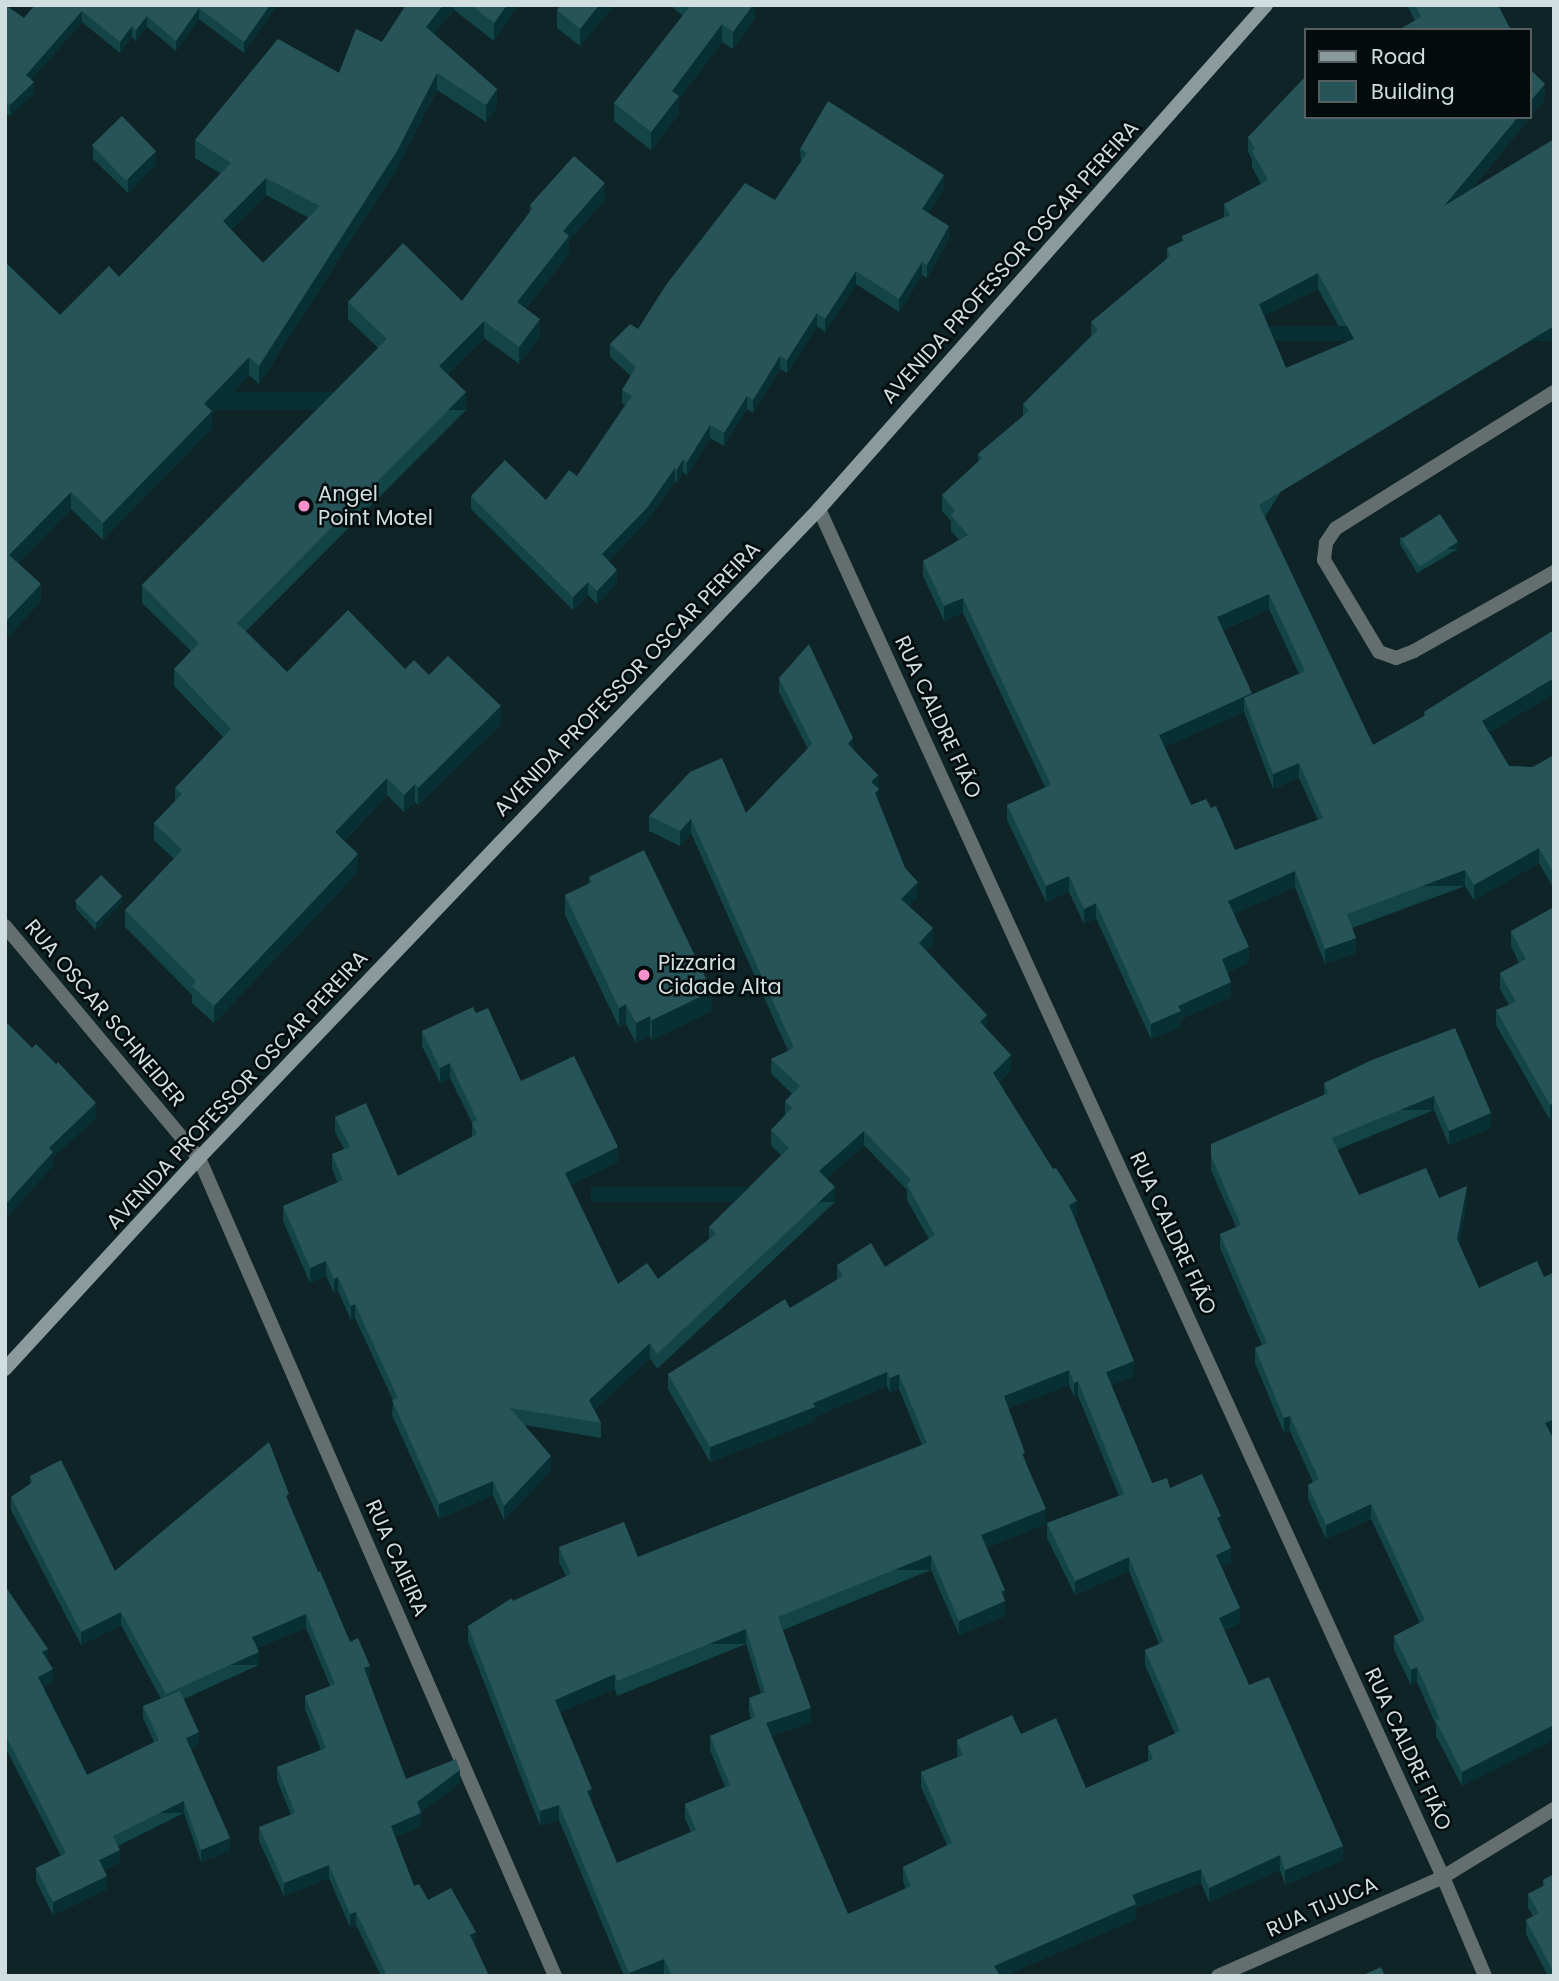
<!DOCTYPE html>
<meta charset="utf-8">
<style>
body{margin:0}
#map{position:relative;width:1559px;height:1981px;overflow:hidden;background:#0e2426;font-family:Poppins,sans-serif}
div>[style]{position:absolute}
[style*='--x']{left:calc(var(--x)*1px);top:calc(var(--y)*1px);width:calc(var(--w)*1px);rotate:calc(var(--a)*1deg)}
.service>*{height:14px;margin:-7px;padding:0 7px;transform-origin:7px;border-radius:7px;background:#646e6f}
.minor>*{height:14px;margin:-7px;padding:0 7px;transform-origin:7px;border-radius:7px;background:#646e6f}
.tertiary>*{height:14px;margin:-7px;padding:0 7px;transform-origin:7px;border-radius:7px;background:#646e6f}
.secondary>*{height:14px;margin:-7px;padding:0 7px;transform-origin:7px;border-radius:7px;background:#8b9b9d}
.wall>*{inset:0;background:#124448}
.shaded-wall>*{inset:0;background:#083034;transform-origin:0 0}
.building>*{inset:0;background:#275459;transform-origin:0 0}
.dots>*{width:19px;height:19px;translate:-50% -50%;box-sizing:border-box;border:4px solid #040b0c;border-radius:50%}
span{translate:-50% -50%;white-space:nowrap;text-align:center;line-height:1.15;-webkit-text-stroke:5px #040b0c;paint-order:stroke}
.street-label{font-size:21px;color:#d1dedf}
.poi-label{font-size:21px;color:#d1dedf}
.left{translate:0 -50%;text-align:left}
.frame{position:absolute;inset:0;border:7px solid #d1dedf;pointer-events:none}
.legend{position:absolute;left:1304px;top:28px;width:228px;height:91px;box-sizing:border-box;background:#040b0c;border:2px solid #565f60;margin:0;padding:9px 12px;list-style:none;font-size:21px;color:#d1dedf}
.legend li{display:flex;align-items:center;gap:14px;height:35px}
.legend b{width:35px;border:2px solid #565f60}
</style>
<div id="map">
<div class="service">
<div style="--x:1554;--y:392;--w:257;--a:148"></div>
<div style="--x:1336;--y:528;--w:18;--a:124"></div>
<div style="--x:1326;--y:543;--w:17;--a:97"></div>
<div style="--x:1324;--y:560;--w:107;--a:59.1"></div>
<div style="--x:1379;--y:652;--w:18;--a:19"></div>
<div style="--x:1396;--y:658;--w:19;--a:-21"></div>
<div style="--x:1414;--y:651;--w:161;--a:-29.4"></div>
</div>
<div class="minor">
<div style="--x:199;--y:1158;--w:892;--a:66.48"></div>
<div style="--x:1218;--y:1976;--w:246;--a:-23.7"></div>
</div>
<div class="tertiary">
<div style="--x:819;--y:509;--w:1504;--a:65.48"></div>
<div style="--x:1443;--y:1877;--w:108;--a:67"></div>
<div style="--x:5;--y:926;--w:302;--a:50.1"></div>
<div style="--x:1443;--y:1877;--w:130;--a:-31.5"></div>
</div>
<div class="secondary">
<div style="--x:5;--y:1369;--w:287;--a:-47.4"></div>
<div style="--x:199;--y:1158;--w:898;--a:-46.31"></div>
<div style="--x:819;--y:509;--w:674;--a:-48.43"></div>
</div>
<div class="wall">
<div style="clip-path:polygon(5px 5px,24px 18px,35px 5px,277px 5px,244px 53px,199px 19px,176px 51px,147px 27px,136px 41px,132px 37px,120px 53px,82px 22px,31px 80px,34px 93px,10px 116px,5px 112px)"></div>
<div style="clip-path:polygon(evenodd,406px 5px,519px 5px,494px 41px,454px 10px,434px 34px,497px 89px,497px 107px,486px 122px,437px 90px,397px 168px,259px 384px,249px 375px,212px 414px,212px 428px,103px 540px,71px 509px,18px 563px,41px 584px,41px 601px,5px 640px,5px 262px,60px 315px,109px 266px,119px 277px,221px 174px,195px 158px,195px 140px,278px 39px,339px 73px,356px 29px,382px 42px,406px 5px,266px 195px,309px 218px,263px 263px,231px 230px,266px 195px)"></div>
<div style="clip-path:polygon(614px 5px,580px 46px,557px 28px,557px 10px)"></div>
<div style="clip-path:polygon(670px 5px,758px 5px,755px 8px,755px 19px,733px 49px,722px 42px,679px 99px,679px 114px,651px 150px,614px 121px,614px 103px,683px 16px)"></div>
<div style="clip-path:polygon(1407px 5px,1498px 5px,1415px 21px)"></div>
<div style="clip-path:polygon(evenodd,1545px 99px,1470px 191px,1265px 517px,1373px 745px,1424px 716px,1424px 712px,1554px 630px,1554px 694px,1489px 732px,1509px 766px,1533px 767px,1554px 755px,1554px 889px,1539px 863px,1474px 900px,1465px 886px,1352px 928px,1356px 953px,1325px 964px,1295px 887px,1233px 914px,1249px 963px,1227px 972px,1231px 997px,1181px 1019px,1181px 1027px,1151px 1039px,1096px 918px,1084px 924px,1069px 892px,1046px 902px,1007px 820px,1007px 805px,1045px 787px,963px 613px,944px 621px,923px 576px,923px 561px,959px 540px,951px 531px,951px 521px,942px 511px,942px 495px,978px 462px,978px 454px,1023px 416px,1023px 404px,1091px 336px,1091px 322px,1167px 259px,1167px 248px,1182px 241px,1182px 236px,1224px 217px,1224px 204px,1261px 184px,1252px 167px,1252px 159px,1248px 152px,1248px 137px,1545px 99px,1318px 289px,1347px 342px,1286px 368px,1264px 316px,1318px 289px,1545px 99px,1269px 609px,1299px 674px,1252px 695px,1223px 630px,1269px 609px,1545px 99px,1244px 712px,1273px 789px,1299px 778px,1318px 820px,1235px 850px,1211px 808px,1191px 805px,1164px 747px,1244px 712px)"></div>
<div style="clip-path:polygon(93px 146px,156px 164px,128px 193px,93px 159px)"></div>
<div style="clip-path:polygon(800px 149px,944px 188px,928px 213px,949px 239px,927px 278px,922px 275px,899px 312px,856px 284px,825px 332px,817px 326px,787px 373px,780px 369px,753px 413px,747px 409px,724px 446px,710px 438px,687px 475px,683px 472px,677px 483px,675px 481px,647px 521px,608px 561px,617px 583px,597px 604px,588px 595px,573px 610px,471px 509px,471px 496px,546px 500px,577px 476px,625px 405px,622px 403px,622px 390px,631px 376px,610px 357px,610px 344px,638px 329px,775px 200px,801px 162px)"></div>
<div style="clip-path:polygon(605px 200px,569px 240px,569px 254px,526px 308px,540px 336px,519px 364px,484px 338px,448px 374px,466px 410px,246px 631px,287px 672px,405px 669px,429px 675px,501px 724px,418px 805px,415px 802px,404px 812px,387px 795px,344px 841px,358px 872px,214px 1023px,192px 1003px,192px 995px,125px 927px,125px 910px,174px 859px,154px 840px,154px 823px,175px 801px,175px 788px,223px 737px,174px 686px,174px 669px,191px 651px,142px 603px,142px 585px,378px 348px,348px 319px,348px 302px,462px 301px,530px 212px,530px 205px)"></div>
<div style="clip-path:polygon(1400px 537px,1458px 549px,1417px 573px,1400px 544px)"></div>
<div style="clip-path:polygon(evenodd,779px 678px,878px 775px,879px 802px,905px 868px,918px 896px,909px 906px,933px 943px,926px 950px,987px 1029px,1011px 1070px,999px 1082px,1077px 1215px,1074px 1217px,1134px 1376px,1111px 1385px,1152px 1483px,1170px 1488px,1221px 1529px,1231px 1563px,1221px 1567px,1240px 1623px,1224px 1630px,1249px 1685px,1343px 1860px,1285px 1885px,1280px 1870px,1209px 1902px,1201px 1883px,1136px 1908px,1136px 1919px,1004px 1976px,665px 1976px,664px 1974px,659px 1976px,624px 1976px,559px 1820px,540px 1826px,468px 1641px,468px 1626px,513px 1601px,566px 1576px,559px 1562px,559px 1547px,638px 1557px,922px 1445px,899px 1389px,890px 1392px,887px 1386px,815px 1417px,815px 1421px,710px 1462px,668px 1389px,668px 1374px,790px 1308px,837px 1280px,837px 1265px,885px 1267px,929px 1239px,907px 1200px,907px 1190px,864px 1145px,826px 1179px,835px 1202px,657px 1369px,650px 1358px,594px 1410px,601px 1423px,601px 1438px,525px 1425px,551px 1471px,504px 1520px,493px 1495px,439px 1519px,392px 1415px,393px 1400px,355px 1318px,351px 1320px,338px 1291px,334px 1293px,326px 1276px,310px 1283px,283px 1221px,283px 1206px,338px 1183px,332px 1169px,332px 1154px,344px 1149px,335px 1132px,335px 1117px,398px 1176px,472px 1137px,472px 1123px,450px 1078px,440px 1083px,422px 1046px,422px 1031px,476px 1013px,521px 1081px,618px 1162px,570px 1185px,618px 1284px,658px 1279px,709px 1239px,709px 1227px,781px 1155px,771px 1145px,771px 1130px,785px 1115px,785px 1101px,792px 1094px,771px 1073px,771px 1059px,788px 1051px,691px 833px,680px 846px,649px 831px,649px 816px,746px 813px,808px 749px,779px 692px,779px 678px,1069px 1385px,1074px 1397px,1078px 1396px,1119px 1496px,1047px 1523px,1047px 1538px,1075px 1595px,1129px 1571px,1159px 1644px,1145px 1650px,1145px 1665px,1175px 1734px,1148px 1746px,1148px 1761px,1086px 1788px,1021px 1734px,957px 1740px,957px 1754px,958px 1757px,921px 1772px,921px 1787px,947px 1845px,903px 1867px,903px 1881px,906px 1889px,848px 1914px,771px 1736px,811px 1722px,783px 1630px,931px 1570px,959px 1635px,1005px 1616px,1005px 1590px,986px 1548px,1046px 1524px,1008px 1408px,1069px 1385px,779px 678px,746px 1644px,761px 1693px,749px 1698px,749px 1712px,751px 1719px,710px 1736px,710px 1750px,725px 1787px,685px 1804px,685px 1819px,691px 1832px,617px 1863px,592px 1803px,560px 1712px,615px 1689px,617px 1696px,746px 1644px)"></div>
<div style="clip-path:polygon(589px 877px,712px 1011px,652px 1040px,650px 1036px,636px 1043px,626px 1024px,619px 1027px,565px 915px,565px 895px,589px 884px)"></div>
<div style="clip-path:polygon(76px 902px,122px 902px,96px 930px,76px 909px)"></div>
<div style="clip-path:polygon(1554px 907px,1554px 1119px,1550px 1120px,1496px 1025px,1496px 1010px,1509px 1005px,1500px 989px,1500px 973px,1519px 963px,1511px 946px,1511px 931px)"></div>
<div style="clip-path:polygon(1372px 1060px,1491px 1128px,1449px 1145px,1434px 1110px,1337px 1150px,1359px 1195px,1467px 1200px,1459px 1244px,1479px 1288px,1554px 1275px,1554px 1433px,1551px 1435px,1462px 1786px,1436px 1736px,1436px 1725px,1417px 1682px,1411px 1685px,1394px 1650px,1394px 1636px,1420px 1623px,1371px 1519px,1326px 1539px,1308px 1499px,1308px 1485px,1313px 1482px,1290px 1431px,1284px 1433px,1255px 1363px,1255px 1348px,1262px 1345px,1220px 1248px,1220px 1234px,1236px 1227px,1211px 1170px,1211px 1156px,1324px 1095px,1324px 1083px)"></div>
<div style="clip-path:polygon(30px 1476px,115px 1571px,289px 1504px,318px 1572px,350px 1642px,370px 1679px,368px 1680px,406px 1779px,460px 1783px,421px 1812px,421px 1826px,395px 1837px,414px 1886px,476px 1945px,475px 1946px,489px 1976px,381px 1976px,356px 1925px,350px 1927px,329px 1878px,284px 1896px,259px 1841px,259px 1827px,291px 1815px,277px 1780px,277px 1767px,321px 1750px,305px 1709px,305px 1696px,330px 1686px,306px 1628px,257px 1648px,259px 1665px,184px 1699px,199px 1744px,191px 1749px,230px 1851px,201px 1862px,184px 1813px,118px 1846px,120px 1862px,104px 1870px,107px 1889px,53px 1915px,36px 1881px,36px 1868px,61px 1856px,5px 1747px,5px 1586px,48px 1661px,53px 1681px,43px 1687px,87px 1775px,154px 1742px,143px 1718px,143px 1706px,161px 1699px,121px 1625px,81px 1645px,11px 1510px,11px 1497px,30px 1484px)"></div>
<div style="clip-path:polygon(1554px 1874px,1554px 1976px,1548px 1976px,1526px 1934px,1526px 1920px,1533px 1916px,1528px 1908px,1528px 1894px,1543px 1886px,1543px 1880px)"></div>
</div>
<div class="shaded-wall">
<div style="clip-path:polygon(270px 5px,277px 5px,244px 53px,244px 42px)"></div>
<div style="clip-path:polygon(443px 5px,454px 5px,454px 10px,426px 44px,426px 27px)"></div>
<div style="clip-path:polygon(507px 5px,519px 5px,494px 41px,494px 23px)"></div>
<div style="clip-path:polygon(599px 5px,614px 5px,580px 46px,580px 29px)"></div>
<div style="clip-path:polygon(750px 5px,758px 5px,755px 8px,755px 19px,733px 49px,733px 32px)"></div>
<div style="clip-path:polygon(199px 8px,199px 19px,176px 51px,176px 41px)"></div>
<div style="clip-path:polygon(82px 11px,82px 22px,26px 86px,26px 75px)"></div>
<div style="clip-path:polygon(147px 16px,147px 27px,136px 41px,136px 30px)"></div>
<div style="clip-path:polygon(722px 24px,722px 42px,679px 99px,679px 114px,651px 150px,651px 132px,672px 91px)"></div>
<div style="clip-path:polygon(132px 26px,132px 37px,120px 53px,120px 42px)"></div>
<div style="clip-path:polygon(437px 73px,437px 90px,397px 168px,259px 384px,259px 366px)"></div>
<div style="clip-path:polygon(34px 82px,34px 93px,10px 116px,10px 105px)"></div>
<div style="clip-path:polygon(1545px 84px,1545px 99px,1444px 222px,1444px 206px,1518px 117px,1529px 117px,1529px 103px)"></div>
<div style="clip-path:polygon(497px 89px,497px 107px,486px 122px,486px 105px)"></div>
<div style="clip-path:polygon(156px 151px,156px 164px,128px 193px,128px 179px)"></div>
<div style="clip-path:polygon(944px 175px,944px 188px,922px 222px,922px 209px)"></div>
<div style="clip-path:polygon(266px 178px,266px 195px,223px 238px,223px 221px)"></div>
<div style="clip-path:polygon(605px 183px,605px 200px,569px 240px,569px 254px,517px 319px,517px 302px,563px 231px)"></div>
<div style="clip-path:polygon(949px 226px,949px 239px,927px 278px,927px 265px)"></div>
<div style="clip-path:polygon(922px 262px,922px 275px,899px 312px,899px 299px)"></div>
<div style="clip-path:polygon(856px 271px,856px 284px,825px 332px,825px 319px)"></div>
<div style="clip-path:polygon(1318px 273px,1318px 289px,1259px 319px,1259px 304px)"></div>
<div style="clip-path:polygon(817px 313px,817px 326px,787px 373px,787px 360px)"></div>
<div style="clip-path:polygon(540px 319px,540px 336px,519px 364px,519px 347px)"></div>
<div style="clip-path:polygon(484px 321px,484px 338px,439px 383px,439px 366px)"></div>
<div style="left:1554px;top:326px;width:15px;height:345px;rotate:90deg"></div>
<div style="clip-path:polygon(780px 356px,780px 369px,753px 413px,753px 400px)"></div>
<div style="clip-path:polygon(249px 357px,249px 375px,212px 414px,212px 428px,103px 540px,103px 523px,204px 404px)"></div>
<div style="left:466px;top:392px;width:18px;height:325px;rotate:90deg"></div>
<div style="clip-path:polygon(747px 396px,747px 409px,724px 446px,724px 433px)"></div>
<div style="clip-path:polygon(710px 425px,710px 438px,687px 475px,687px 462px)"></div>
<div style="clip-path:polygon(683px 459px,683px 472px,677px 483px,677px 470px)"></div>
<div style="clip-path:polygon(675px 468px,675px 481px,647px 521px,602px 567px,602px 554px)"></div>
<div style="clip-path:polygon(71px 492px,71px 509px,9px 572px,9px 555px)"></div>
<div style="left:1458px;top:542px;width:7px;height:48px;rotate:90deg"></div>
<div style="clip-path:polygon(617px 570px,617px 583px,597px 604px,597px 591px)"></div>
<div style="clip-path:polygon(588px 582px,588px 595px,573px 610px,573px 597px)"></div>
<div style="clip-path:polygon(41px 584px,41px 601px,5px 640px,5px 622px)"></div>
<div style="clip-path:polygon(1269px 594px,1269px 609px,1217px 632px,1217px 617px)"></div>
<div style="clip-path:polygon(963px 598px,963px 613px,944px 621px,944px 606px)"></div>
<div style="clip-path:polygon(1554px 678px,1554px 694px,1482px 737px,1482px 721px)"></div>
<div style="clip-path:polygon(1252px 693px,1252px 709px,1244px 698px,1244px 712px,1159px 750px,1159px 735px)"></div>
<div style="clip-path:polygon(501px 706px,501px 724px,418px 805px,418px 788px)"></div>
<div style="clip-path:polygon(853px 738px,853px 753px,848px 744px)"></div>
<div style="clip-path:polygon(1299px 763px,1299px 778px,1273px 789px,1273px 774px)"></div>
<div style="clip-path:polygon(878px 775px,878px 789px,871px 782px)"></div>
<div style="clip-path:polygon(387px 778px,387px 795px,335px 850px,335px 832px)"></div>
<div style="clip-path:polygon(415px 784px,415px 802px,404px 812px,404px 795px)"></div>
<div style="clip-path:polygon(879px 789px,879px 804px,875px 793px)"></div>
<div style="clip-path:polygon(691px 819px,691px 833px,680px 846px,680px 831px)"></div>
<div style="clip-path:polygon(1539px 848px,1539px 863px,1474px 900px,1474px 885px)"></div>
<div style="clip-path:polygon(358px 854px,358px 872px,214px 1023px,214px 1006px)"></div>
<div style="left:1465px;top:870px;width:16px;height:126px;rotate:90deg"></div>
<div style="clip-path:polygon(1295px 871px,1295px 887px,1228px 917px,1228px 901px)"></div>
<div style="clip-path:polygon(1069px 876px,1069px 892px,1046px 902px,1046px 886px)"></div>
<div style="clip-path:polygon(918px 882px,918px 896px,901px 914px,901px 899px)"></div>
<div style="clip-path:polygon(122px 896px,122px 902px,96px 930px,96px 923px)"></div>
<div style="clip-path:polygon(1096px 903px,1096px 918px,1084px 924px,1084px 909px)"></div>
<div style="clip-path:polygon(933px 928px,933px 943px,919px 957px,919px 943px)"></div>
<div style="clip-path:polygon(1356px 938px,1356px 953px,1325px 964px,1325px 949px)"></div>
<div style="clip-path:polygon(1249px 947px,1249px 963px,1222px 974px,1222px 959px)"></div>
<div style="clip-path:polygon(1231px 982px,1231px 997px,1181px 1019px,1181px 1027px,1151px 1039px,1151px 1024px,1178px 1006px)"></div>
<div style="clip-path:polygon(712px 991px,712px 1011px,652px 1040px,652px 1020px)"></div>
<div style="clip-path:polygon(626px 1004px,626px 1024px,619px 1027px,619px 1008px)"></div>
<div style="clip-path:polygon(987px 1015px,987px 1029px,980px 1022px)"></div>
<div style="clip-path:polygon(650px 1016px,650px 1036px,636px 1043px,636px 1023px)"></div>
<div style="clip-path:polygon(1011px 1055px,1011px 1070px,993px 1088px,993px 1073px)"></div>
<div style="clip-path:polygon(450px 1063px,450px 1078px,440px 1083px,440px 1068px)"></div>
<div style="left:1434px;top:1096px;width:14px;height:110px;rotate:90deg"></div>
<div style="clip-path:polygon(96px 1103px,96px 1118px,53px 1158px,53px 1166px,5px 1220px,5px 1205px,49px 1148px)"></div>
<div style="clip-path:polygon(1554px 1103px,1554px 1119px,1550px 1120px,1550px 1105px)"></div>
<div style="clip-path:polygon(1491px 1113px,1491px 1128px,1449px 1145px,1449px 1131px)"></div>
<div style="clip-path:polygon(864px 1131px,864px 1145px,819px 1185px,819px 1171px)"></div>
<div style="clip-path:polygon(618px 1147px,618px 1162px,565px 1187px,565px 1173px)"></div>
<div style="clip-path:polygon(1467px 1186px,1467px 1200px,1457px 1254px,1457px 1239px)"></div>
<div style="left:835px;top:1187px;width:15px;height:244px;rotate:90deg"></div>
<div style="clip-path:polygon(1077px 1201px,1077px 1215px,1069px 1220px,1069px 1205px)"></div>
<div style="clip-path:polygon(326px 1261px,326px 1276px,310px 1283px,310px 1268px)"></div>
<div style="clip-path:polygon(338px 1277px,338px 1291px,334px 1293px,334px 1279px)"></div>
<div style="clip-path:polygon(355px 1304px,355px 1318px,351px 1320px,351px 1306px)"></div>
<div style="clip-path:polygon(650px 1343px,650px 1358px,589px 1415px,589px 1400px)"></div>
<div style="clip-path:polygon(1134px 1361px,1134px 1376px,1106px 1387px,1106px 1372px)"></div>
<div style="clip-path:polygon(1069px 1370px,1069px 1385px,1004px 1410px,1004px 1396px)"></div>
<div style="clip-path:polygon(887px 1372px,887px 1386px,815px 1417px,815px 1421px,710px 1462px,710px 1447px)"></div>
<div style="clip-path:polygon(899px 1374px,899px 1389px,890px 1392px,890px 1378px)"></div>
<div style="clip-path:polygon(1078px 1381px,1078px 1396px,1074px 1397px,1074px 1383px)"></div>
<div style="clip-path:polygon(1290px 1416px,1290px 1431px,1284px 1433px,1284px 1418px)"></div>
<div style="clip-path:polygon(1554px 1419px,1554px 1433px,1545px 1438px,1545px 1423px)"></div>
<div style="clip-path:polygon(551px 1456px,551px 1471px,504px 1520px,504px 1506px)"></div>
<div style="clip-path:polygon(493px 1481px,493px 1495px,439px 1519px,439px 1504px)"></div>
<div style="clip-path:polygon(1371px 1504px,1371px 1519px,1326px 1539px,1326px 1525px)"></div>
<div style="clip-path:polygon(1046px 1509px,1046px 1524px,981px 1550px,981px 1535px)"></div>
<div style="clip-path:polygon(1221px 1516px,1221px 1531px,1217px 1518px)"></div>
<div style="clip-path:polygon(1231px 1548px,1231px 1563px,1216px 1569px,1216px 1555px)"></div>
<div style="left:931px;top:1555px;width:15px;height:165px;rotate:90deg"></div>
<div style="clip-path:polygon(1129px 1557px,1129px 1571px,1075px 1595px,1075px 1581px)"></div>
<div style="clip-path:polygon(1005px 1590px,1005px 1616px,959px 1635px,959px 1621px)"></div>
<div style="clip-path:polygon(1240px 1608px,1240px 1623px,1219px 1632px,1219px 1618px)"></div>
<div style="clip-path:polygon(121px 1612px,121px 1625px,81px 1645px,81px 1632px)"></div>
<div style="clip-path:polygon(306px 1614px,306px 1628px,252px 1650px,252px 1637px)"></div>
<div style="left:746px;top:1629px;width:15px;height:139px;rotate:90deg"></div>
<div style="clip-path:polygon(48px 1649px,48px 1661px,42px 1652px)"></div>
<div style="left:259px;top:1652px;width:13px;height:102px;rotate:90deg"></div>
<div style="clip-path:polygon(370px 1666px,370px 1679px,364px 1681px,364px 1668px)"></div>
<div style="clip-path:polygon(1417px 1667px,1417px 1682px,1411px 1685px,1411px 1670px)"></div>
<div style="clip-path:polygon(53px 1669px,53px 1681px,38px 1689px,38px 1677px)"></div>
<div style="clip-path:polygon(615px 1674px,615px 1689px,555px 1715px,555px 1700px)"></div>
<div style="clip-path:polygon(811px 1708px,811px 1722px,766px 1738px,766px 1723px)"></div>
<div style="clip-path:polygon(1554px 1725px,1554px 1740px,1462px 1786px,1462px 1772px)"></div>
<div style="clip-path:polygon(199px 1732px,199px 1744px,186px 1751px,186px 1738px)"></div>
<div style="clip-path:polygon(460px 1770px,460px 1783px,419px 1814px,421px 1813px,421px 1826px,391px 1839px,391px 1826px,417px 1802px)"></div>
<div style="clip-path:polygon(592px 1789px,592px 1804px,587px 1791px)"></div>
<div style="left:184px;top:1801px;width:12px;height:79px;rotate:90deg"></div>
<div style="clip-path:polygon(559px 1805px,559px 1820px,540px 1826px,540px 1811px)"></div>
<div style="clip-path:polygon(230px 1838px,230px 1851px,201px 1862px,201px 1850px)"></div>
<div style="clip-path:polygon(1343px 1846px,1343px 1860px,1285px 1885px,1285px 1870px)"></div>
<div style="clip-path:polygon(120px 1850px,120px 1862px,99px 1873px,99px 1860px)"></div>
<div style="clip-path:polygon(1280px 1855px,1280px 1870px,1209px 1902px,1209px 1888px)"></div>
<div style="clip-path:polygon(329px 1865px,329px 1878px,284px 1896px,284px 1883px)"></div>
<div style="clip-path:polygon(1201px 1869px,1201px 1883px,1136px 1908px,1136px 1919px,1004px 1976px,994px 1976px,994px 1966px,1132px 1895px)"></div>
<div style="clip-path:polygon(107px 1876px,107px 1889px,53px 1915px,53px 1902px)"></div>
<div style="clip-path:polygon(356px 1912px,356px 1925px,350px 1927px,350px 1914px)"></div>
<div style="clip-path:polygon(476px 1932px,476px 1945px,470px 1948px,470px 1935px)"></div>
<div style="clip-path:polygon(664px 1959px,664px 1974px,659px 1976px,629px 1976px,629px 1973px)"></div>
</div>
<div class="building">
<div style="clip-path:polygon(5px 5px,24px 18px,35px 5px,270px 5px,244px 42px,199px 8px,176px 41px,147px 16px,136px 30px,132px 26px,120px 42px,82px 11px,26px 75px,34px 82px,10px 105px,5px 101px)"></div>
<div style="clip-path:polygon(evenodd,406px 5px,443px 5px,426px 27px,497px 89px,486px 105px,437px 73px,397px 151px,259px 366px,249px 357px,204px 404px,212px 411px,103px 523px,71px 492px,9px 555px,41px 584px,5px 622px,5px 262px,60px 315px,109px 266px,119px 277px,231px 163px,195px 140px,278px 39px,339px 73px,356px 29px,382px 42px,406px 5px,266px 178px,320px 206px,263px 263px,223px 221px,266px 178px)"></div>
<div style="clip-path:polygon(471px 5px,507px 5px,494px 23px)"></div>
<div style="clip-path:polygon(561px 5px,599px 5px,580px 29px,557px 10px)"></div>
<div style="clip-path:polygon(691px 5px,753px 5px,733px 32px,722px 24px,672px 91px,679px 96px,651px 132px,614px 103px)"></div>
<div style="clip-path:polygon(1415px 5px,1498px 5px,1511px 30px,1398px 30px,1421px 17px)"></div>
<div style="clip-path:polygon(1529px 68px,1545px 84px,1529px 103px)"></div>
<div style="clip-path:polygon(evenodd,1305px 77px,1305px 117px,1518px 117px,1444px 206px,1554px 139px,1554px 326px,1259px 505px,1373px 745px,1426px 715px,1424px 712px,1554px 630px,1554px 678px,1482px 721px,1509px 766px,1533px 767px,1554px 755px,1554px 874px,1539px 848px,1474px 885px,1465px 870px,1347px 914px,1356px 938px,1325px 949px,1295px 871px,1228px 901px,1249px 947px,1222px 959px,1231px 982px,1178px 1006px,1181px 1011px,1151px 1024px,1096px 903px,1084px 909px,1069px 876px,1046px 886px,1007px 805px,1051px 785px,963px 598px,944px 606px,923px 561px,968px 535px,951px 515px,955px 511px,942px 495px,982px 458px,978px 454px,1029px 411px,1023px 404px,1098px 330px,1091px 322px,1170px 256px,1167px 248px,1184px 241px,1182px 236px,1230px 215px,1224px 204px,1268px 180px,1252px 151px,1255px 148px,1248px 137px,1305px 77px,1318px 273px,1354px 339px,1286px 368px,1259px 304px,1318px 273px,1305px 77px,1269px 594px,1305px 671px,1244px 698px,1273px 774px,1299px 763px,1323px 818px,1235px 850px,1216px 806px,1211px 808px,1206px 799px,1191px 805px,1159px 735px,1252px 693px,1217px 617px,1269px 594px)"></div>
<div style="clip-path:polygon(828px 101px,944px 175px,922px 209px,949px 226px,927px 265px,922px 262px,899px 299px,856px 271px,825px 319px,817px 313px,787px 360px,780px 356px,753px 400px,747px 396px,724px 433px,710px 425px,687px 462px,683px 459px,677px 470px,675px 468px,647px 508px,602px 554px,617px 570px,597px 591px,588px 582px,573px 597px,471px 496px,505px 460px,546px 500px,569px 470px,577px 476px,632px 396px,622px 390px,636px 367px,610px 344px,630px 324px,638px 329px,666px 285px,745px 183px,775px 200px,807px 153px,800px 149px)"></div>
<div style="left:122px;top:116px;width:49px;height:42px;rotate:46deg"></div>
<div style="clip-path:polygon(574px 156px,605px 183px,563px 231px,569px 236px,517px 302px,540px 319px,519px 347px,484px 321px,439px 366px,466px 392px,237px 623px,287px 672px,348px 610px,405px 669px,414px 660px,429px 675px,448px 656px,501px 706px,418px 788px,415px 784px,404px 795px,387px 778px,335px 832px,358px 854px,214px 1006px,192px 986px,196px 981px,125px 910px,182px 850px,154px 823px,182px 794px,175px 788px,231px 729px,174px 669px,199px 643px,142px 585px,387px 339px,348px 302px,403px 243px,462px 301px,533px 208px,530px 205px)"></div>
<div style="left:1440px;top:514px;width:33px;height:46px;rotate:57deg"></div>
<div style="clip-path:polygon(evenodd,809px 644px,853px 738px,848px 744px,878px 775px,871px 782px,879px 789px,875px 793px,905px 868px,918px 882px,901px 899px,933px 928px,919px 943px,987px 1015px,980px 1022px,1011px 1055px,993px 1073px,1053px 1169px,1056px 1168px,1077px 1201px,1069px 1205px,1134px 1361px,1106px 1372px,1152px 1483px,1167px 1478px,1170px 1488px,1202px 1474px,1221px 1516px,1217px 1518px,1231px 1548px,1216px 1555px,1240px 1608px,1219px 1618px,1249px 1685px,1269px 1677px,1343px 1846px,1285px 1870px,1280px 1855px,1209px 1888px,1201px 1869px,1132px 1895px,1136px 1904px,994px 1966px,1000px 1976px,672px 1976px,664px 1959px,629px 1973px,559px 1805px,540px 1811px,468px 1626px,512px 1598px,513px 1601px,571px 1574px,559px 1547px,624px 1522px,638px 1557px,927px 1443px,899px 1374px,890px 1378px,887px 1372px,813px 1403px,815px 1407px,710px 1447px,668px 1374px,785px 1299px,790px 1308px,843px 1276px,837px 1265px,871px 1243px,885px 1267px,935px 1235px,907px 1185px,911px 1180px,864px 1131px,819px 1171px,835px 1187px,657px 1354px,650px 1343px,589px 1400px,601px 1423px,510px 1408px,551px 1456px,504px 1506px,493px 1481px,439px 1504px,392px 1400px,398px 1398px,355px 1304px,351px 1306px,338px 1277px,334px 1279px,326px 1261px,310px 1268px,283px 1206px,343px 1180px,332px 1154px,350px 1147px,335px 1117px,366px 1103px,398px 1176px,477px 1134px,472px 1123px,477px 1120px,450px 1063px,440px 1068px,422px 1031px,473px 1007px,476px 1013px,488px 1008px,521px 1081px,574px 1056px,618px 1147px,565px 1173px,618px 1284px,647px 1263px,658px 1279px,716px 1234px,709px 1227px,789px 1148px,771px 1130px,792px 1108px,785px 1101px,800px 1086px,771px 1059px,794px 1048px,691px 819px,680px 831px,649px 816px,690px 772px,722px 758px,746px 813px,812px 744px,779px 678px,809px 644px,1069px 1370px,1074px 1383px,1078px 1381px,1124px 1494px,1047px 1523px,1075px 1581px,1129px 1557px,1164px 1642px,1145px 1650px,1180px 1731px,1148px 1746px,1153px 1759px,1086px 1788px,1056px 1718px,1021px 1734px,1012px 1715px,957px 1740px,963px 1755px,921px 1772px,952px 1843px,903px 1867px,911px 1886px,848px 1914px,766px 1723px,811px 1708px,778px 1617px,931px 1555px,959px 1621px,1005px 1601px,1001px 1591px,1005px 1590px,981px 1535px,1046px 1509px,1022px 1454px,1025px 1453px,1004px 1396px,1069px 1370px,809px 644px,746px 1629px,765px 1692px,749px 1698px,755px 1717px,710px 1736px,730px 1785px,685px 1804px,696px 1830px,617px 1863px,587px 1791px,592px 1789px,555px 1700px,615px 1674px,617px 1681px,746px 1629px)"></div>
<div style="clip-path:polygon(644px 850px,712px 991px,652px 1020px,650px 1016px,636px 1023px,626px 1004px,619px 1008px,565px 895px,592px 882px,589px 877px)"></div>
<div style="left:101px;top:875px;width:30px;height:37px;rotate:45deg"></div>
<div style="clip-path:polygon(1554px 907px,1554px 1103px,1550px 1105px,1496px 1010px,1516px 1002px,1500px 973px,1526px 959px,1511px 931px)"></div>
<div style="clip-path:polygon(5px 1021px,32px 1048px,36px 1044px,56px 1064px,58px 1062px,96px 1103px,49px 1148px,53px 1152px,5px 1205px)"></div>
<div style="clip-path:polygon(1455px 1028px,1491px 1113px,1449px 1131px,1434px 1096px,1332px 1138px,1359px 1195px,1426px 1168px,1439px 1198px,1467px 1186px,1457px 1239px,1479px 1288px,1537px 1261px,1544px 1277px,1553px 1273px,1554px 1275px,1554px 1419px,1545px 1423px,1554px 1440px,1554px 1725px,1462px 1772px,1436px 1721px,1440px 1719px,1417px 1667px,1411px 1670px,1394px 1636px,1425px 1620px,1371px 1504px,1326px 1525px,1308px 1485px,1319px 1479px,1290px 1416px,1284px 1418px,1255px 1348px,1267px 1343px,1220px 1234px,1241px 1225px,1211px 1156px,1211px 1144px,1328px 1093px,1324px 1083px,1372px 1060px)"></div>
<div style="clip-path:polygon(269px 1442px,289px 1494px,286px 1496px,318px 1572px,320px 1571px,350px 1642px,358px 1638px,370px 1666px,364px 1668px,406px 1779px,456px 1759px,460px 1770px,417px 1802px,421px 1813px,391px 1826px,414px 1886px,419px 1884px,428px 1900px,451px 1888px,476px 1932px,470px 1935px,489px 1976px,387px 1976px,356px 1912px,350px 1914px,329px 1865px,284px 1883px,259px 1827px,295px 1813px,277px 1767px,326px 1748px,305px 1696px,335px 1684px,306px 1614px,252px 1637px,259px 1652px,166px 1694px,121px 1612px,81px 1632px,11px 1497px,33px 1482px,30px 1476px,61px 1460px,115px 1571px)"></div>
<div style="clip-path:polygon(5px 1586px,48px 1649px,42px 1652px,53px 1669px,38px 1677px,87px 1775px,159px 1740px,143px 1706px,180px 1691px,199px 1732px,186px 1738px,230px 1838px,201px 1850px,184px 1801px,113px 1836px,120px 1850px,99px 1860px,107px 1876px,53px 1902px,36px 1868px,66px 1853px,5px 1734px)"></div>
<div style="clip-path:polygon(1554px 1874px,1554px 1973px,1526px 1920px,1539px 1913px,1528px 1894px,1545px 1885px,1543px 1880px)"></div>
<div style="clip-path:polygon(1381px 1967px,1385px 1976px,1361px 1976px)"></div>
</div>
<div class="dots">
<div style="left:304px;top:506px;background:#f890cb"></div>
<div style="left:644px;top:975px;background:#f890cb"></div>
</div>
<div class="street-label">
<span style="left:1010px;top:262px;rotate:-48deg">AVENIDA PROFESSOR OSCAR PEREIRA</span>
<span style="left:627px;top:679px;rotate:-46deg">AVENIDA PROFESSOR OSCAR PEREIRA</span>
<span style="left:938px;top:717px;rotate:65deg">RUA CALDRE FIÃO</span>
<span style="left:105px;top:1013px;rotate:50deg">RUA OSCAR SCHNEIDER</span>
<span style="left:237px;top:1090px;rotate:-47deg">AVENIDA PROFESSOR OSCAR PEREIRA</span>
<span style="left:1173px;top:1233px;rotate:65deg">RUA CALDRE FIÃO</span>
<span style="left:397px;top:1558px;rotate:66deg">RUA CAIEIRA</span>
<span style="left:1408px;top:1749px;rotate:65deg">RUA CALDRE FIÃO</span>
<span style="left:1322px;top:1907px;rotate:-24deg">RUA TIJUCA</span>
</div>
<div class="poi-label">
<span class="left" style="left:318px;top:506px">Angel<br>Point Motel</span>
<span class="left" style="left:658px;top:975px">Pizzaria<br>Cidade Alta</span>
</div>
<div class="frame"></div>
<ul class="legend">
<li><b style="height:9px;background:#8b9b9d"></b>Road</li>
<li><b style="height:19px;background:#275459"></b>Building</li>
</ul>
</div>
